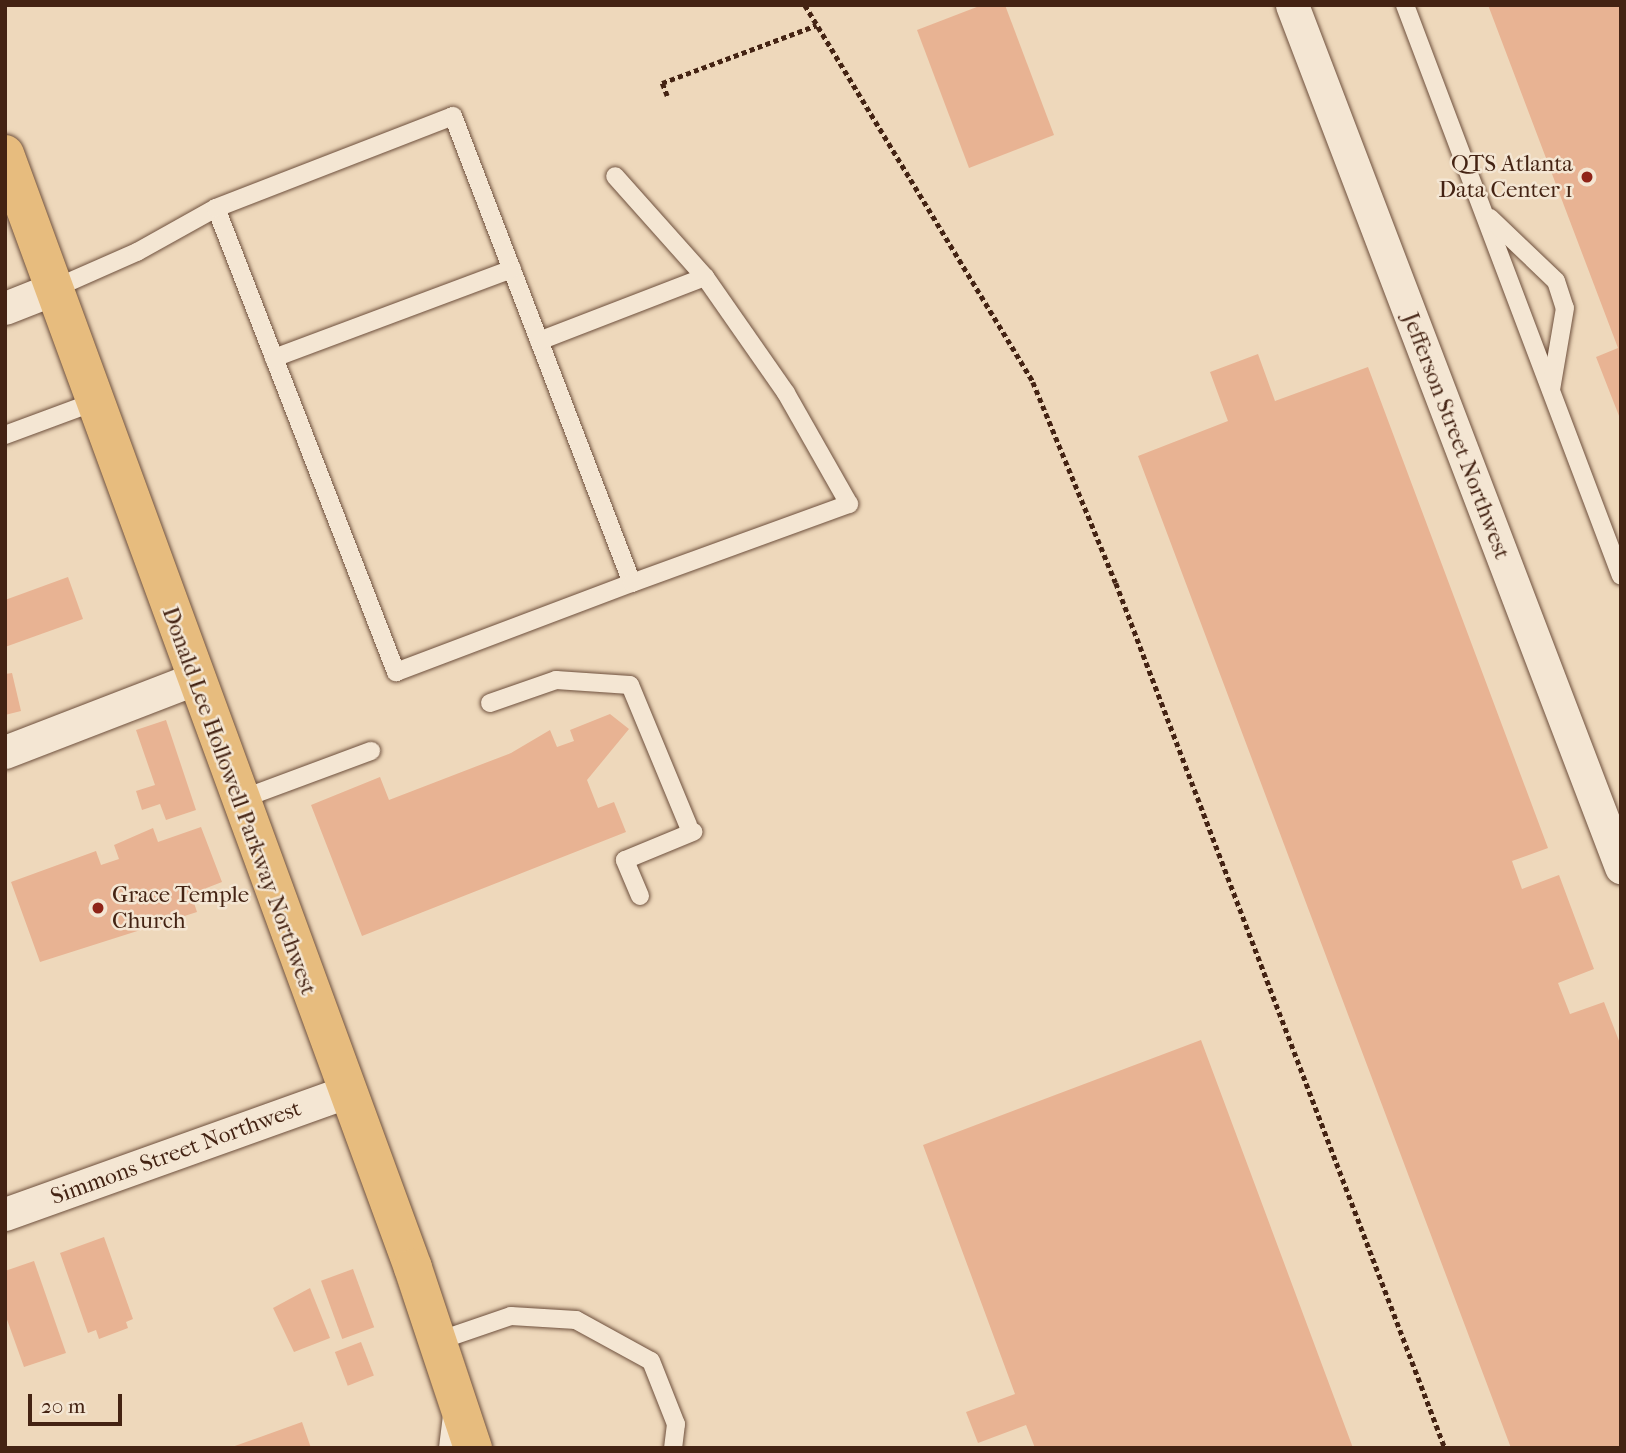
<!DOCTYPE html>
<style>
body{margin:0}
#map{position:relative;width:1626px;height:1453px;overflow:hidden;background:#eed8bb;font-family:"IM FELL French Canon",serif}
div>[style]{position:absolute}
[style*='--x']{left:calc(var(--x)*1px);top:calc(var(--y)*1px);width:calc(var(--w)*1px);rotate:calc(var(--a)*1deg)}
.building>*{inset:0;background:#e8b393;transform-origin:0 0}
.path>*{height:4.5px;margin-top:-2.25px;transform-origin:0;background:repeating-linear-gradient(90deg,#442313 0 5px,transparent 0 8.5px)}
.roads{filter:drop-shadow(0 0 2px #6e503d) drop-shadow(0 0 2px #6e503d)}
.service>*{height:18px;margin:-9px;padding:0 9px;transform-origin:9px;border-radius:9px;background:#f4e6d3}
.minor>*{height:33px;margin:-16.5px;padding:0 16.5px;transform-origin:16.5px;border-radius:16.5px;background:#f4e6d3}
.primary>*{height:38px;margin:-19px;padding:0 19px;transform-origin:19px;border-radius:19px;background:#e7bc7e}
.dots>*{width:19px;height:19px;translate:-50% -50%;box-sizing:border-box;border:4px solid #f4e6d3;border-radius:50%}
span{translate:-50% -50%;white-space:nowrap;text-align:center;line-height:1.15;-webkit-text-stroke:5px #f4e6d3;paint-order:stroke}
.poi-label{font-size:23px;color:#442313}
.right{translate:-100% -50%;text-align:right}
.left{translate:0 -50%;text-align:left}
.street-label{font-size:23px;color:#442313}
.frame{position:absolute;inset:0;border:7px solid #442313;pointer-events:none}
.scale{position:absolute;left:28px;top:1394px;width:94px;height:32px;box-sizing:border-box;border:4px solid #442313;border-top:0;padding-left:9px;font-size:21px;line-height:24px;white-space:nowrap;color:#442313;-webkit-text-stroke:5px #f4e6d3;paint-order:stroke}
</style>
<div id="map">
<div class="building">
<div style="clip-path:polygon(982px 5px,1005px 5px,1054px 135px,969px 168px,917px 30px)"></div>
<div style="clip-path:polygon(1488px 5px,1621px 5px,1621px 421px,1596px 357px,1618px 348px)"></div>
<div style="clip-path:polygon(1258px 354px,1275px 401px,1368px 367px,1548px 848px,1512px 861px,1522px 889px,1559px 875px,1594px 969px,1558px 983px,1570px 1014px,1604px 1002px,1621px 1046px,1621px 1448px,1511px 1448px,1138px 456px,1228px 421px,1210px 372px)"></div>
<div style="clip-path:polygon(68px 577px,83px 619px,5px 647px,5px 600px)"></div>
<div style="clip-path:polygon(12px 673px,21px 711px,5px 715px,5px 674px)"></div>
<div style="clip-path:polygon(610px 714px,629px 729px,587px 780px,598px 808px,614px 802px,626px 832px,362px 936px,311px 805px,380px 777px,389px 800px,511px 753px,550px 730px,557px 747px,574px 741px,570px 730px)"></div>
<div style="clip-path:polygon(166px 720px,196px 810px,166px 820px,160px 804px,142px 810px,136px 791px,155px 785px,136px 730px)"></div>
<div style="clip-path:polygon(201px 827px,222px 882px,191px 894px,197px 912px,40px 962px,11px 882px,96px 851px,101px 865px,119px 859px,114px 845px,153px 828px,158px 842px)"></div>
<div style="clip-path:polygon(1201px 1040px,1353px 1448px,1035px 1448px,1026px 1425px,978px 1443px,966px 1412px,1015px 1394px,923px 1145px)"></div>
<div style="clip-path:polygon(104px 1237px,133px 1319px,126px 1322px,128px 1328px,99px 1339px,96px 1330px,88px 1333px,60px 1253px)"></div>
<div style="clip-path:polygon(34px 1261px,66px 1353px,24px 1367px,5px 1314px,5px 1271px)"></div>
<div style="left:353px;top:1269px;width:62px;height:34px;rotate:70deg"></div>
<div style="clip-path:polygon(310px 1288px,330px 1338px,294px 1352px,273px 1308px)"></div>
<div style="left:361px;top:1342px;width:36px;height:28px;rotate:69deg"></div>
<div style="clip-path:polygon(302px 1422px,311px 1448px,232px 1448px,232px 1447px)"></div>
</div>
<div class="path">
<div style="--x:805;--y:5;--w:441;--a:58.8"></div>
<div style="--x:1033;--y:382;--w:217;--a:67.6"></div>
<div style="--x:1116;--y:583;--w:925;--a:69.18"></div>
<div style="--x:667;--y:96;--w:14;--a:-111"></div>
<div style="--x:662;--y:83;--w:165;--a:-20.5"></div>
</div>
<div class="roads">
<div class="service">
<div style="--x:1405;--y:5;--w:610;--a:69.28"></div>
<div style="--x:216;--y:208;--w:498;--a:68.8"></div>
<div style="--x:396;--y:672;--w:252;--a:-20.7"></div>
<div style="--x:1490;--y:218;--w:91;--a:43.7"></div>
<div style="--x:1556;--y:281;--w:28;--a:72"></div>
<div style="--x:1565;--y:308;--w:83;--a:99.7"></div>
<div style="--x:53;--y:289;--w:92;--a:-23.8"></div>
<div style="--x:137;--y:252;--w:90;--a:-29.1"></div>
<div style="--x:216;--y:208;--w:254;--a:-21.2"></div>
<div style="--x:453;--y:116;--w:500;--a:69.03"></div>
<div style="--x:632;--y:583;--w:231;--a:-20"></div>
<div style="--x:849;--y:504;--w:128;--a:-119.6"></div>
<div style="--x:786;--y:393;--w:141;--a:-124.9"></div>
<div style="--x:705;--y:277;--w:135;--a:-131.7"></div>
<div style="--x:539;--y:341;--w:178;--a:-21.1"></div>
<div style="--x:274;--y:358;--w:254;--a:-20.5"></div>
<div style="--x:5;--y:435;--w:95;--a:-20.3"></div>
<div style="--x:490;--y:703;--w:70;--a:-19.2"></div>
<div style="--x:556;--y:680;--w:74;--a:3.9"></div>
<div style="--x:630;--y:685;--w:152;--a:67.5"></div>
<div style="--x:239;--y:800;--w:141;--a:-20.4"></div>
<div style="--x:640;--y:896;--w:39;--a:-113"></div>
<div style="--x:625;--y:860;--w:74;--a:-22.4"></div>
<div style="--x:438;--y:1341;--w:77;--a:-18.9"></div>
<div style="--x:511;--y:1316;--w:65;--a:3.5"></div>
<div style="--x:576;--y:1320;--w:85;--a:28.7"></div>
<div style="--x:651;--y:1361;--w:68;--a:68.4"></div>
<div style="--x:676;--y:1424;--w:24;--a:97"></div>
<div style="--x:448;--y:1448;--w:34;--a:-83"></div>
</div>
<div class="minor">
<div style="--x:1292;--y:5;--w:923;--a:69.11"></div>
<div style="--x:5;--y:308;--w:52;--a:-21.6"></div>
<div style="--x:5;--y:752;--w:203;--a:-21.1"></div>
<div style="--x:5;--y:1214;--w:362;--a:-19.7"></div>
</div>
<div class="primary">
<div style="--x:5;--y:154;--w:1186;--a:69.88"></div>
<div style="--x:413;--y:1268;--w:190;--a:71.6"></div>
</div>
</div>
<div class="dots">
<div style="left:1587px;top:177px;background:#8f2418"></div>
<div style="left:98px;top:908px;background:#8f2418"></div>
</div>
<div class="poi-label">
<span class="right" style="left:1573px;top:177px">QTS Atlanta<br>Data Center 1</span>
<span class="left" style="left:112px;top:908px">Grace Temple<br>Church</span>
</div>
<div class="street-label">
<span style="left:1456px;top:436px;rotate:69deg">Jefferson Street Northwest</span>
<span style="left:239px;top:801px;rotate:70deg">Donald Lee Hollowell Parkway Northwest</span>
<span style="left:176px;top:1153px;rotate:-20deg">Simmons Street Northwest</span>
</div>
<div class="frame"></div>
<div class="scale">20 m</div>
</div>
